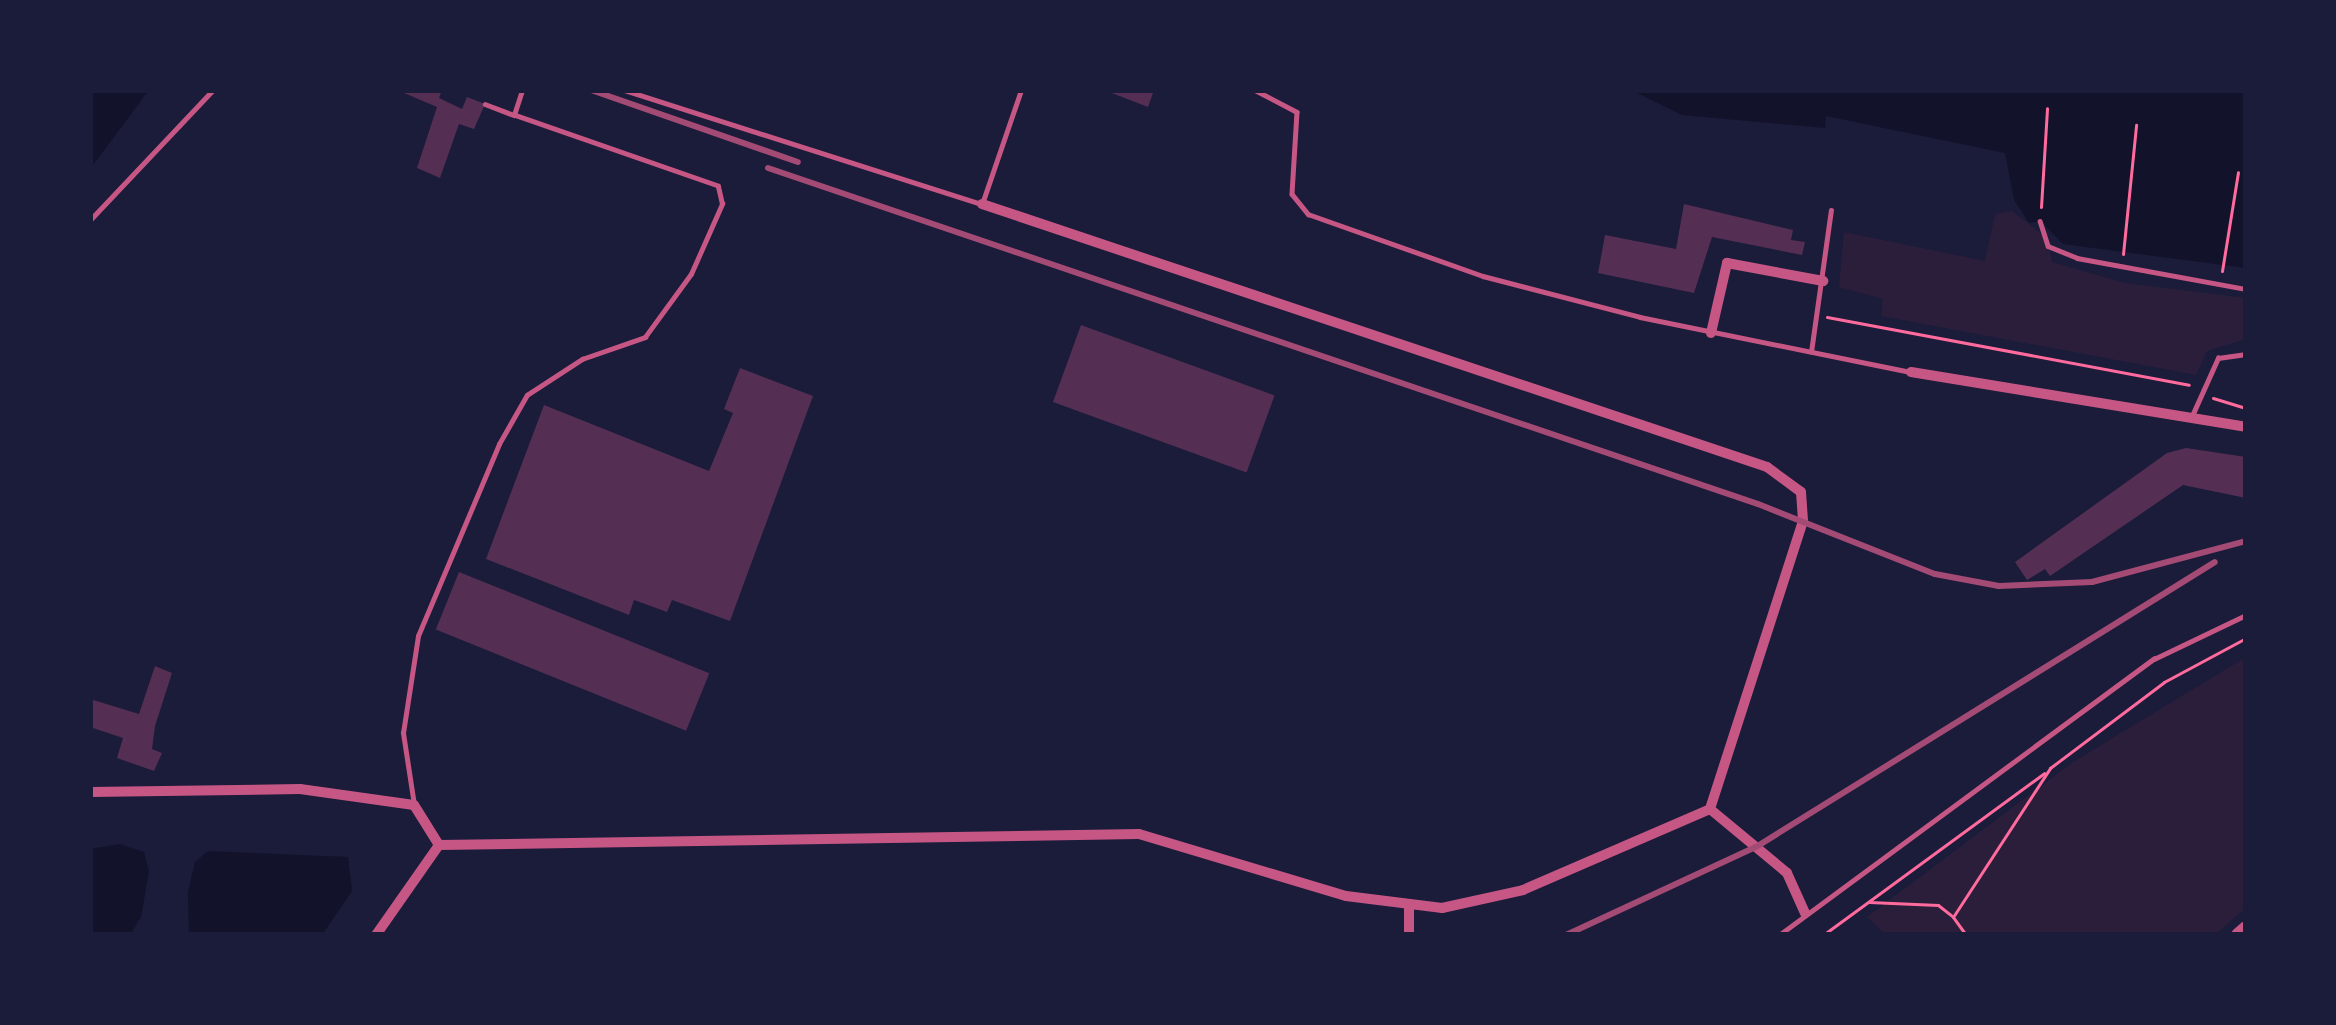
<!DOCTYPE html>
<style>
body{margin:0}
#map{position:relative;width:2336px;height:1025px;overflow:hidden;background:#1b1b3a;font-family:Helvetica,sans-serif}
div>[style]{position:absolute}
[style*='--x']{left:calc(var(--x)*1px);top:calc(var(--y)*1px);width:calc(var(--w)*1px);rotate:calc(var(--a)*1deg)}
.green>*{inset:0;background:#2a1e3b}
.water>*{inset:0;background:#12122b}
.building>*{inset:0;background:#542f53;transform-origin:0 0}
.path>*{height:3px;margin:-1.5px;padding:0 1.5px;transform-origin:1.5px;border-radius:1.5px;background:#ff6b9d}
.service>*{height:4.5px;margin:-2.25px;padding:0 2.25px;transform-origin:2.25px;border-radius:2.25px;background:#c65784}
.minor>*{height:10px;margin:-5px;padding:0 5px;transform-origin:5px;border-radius:5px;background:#c65784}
.tertiary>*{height:14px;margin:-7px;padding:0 7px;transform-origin:7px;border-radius:7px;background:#c65784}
.rail>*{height:6px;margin:-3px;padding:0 3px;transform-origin:3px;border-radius:3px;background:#a44b75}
span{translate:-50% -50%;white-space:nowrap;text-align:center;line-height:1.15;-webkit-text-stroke:12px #1b1b3a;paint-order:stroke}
.frame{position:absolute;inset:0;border:93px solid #1b1b3a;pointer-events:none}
</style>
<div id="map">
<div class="green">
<div style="clip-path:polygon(2012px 211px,2048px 239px,2052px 262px,2125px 283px,2246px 298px,2246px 339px,2207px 351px,2196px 375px,1881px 316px,1883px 299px,1839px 287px,1844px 232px,1985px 261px,1995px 214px)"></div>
<div style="clip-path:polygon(2246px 657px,2246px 908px,2215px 935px,1886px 935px,1867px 917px,2073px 762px)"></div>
</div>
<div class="water">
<div style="clip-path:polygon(90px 90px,149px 90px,90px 169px)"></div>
<div style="clip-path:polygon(1631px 90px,2246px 90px,2246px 268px,2063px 244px,2040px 221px,2029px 223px,2014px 200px,2005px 153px,1826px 116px,1825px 128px,1682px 115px)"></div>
<div style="clip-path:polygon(120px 844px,144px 852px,149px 871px,141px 917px,130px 935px,90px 935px,90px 849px)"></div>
<div style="clip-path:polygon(208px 851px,348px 857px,352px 891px,322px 935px,189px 935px,188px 892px,195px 862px)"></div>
</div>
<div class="building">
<div style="clip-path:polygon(397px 90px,442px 90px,439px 98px,462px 109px,467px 97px,485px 104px,474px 129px,459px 124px,440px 178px,417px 168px,437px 107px)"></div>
<div style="clip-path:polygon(1104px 90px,1154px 90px,1148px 107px)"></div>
<div style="clip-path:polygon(1684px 204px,1793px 230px,1791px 240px,1805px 242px,1802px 255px,1712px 237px,1694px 293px,1598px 273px,1605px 235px,1676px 249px)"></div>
<div style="left:1081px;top:325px;width:206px;height:82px;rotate:20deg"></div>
<div style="clip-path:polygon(740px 368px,813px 396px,730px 621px,672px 600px,667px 612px,634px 600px,629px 615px,486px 559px,544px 405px,709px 471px,733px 413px,724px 409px)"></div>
<div style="clip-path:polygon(2186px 448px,2246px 457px,2246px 498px,2183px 485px,2050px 576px,2045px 569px,2027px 580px,2015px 562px,2167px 453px)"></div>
<div style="left:459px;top:572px;width:270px;height:62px;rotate:22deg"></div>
<div style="clip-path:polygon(155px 666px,172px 673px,155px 726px,152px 749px,162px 753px,154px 771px,117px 758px,123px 738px,90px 727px,90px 699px,139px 714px)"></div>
</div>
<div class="path">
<div style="--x:2041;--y:207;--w:99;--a:-86.5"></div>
<div style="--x:2123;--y:254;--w:130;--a:-84.2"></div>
<div style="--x:2222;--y:271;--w:100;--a:-80.8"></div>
<div style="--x:1827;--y:317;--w:368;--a:10.6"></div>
<div style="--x:2213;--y:398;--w:34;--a:17"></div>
<div style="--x:1869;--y:902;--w:69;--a:2.5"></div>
<div style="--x:1938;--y:905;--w:18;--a:38"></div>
<div style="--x:1823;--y:935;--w:274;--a:-36.2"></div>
<div style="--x:1966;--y:935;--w:22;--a:-126"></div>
<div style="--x:1953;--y:917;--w:178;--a:-56.9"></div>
<div style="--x:2050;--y:768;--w:143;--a:-37"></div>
<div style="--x:2164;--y:682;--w:93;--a:-28.2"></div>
</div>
<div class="service">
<div style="--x:624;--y:90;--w:376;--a:17.7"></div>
<div style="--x:982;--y:204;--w:120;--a:-71.1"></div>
<div style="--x:1255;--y:90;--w:47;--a:27.6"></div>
<div style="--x:1297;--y:112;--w:82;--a:93.5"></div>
<div style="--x:1292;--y:194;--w:26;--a:51"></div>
<div style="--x:1308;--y:214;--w:186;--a:19.5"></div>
<div style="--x:1483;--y:276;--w:162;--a:14.6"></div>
<div style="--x:1640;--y:317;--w:277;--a:11.5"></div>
<div style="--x:485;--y:104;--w:31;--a:21"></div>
<div style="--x:90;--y:220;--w:179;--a:-46.6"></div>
<div style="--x:2040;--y:221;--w:26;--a:72"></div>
<div style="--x:2048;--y:246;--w:31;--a:22"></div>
<div style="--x:2077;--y:258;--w:172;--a:10.4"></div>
<div style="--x:1811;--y:352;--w:143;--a:-82"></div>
<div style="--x:2191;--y:418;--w:66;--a:-65.8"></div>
<div style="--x:2218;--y:358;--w:28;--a:-8"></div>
<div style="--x:414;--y:805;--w:73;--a:-98.7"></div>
<div style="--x:403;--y:733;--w:98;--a:-81.2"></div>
<div style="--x:418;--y:636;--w:208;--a:-67.1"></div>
<div style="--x:499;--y:444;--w:56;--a:-60.3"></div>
<div style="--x:527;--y:395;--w:66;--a:-33.2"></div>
<div style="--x:582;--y:359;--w:67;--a:-19.2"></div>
<div style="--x:645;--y:337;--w:78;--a:-53.9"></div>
<div style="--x:691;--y:274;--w:77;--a:-66.1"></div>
<div style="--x:722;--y:204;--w:18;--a:-103"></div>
<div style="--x:718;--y:186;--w:216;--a:-160.8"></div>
<div style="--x:514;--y:115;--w:26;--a:-72"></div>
<div style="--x:1779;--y:935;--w:466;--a:-36.4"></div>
<div style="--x:2154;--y:659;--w:102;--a:-25.6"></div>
</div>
<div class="minor">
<div style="--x:982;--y:204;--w:828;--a:18.52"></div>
<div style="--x:1767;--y:467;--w:42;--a:36.3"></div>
<div style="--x:1801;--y:492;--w:29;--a:86"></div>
<div style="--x:1803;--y:521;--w:303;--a:107.9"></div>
<div style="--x:1710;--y:809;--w:100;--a:39.7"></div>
<div style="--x:1787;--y:873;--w:44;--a:65.8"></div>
<div style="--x:1711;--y:333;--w:72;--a:-77.1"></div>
<div style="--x:1727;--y:263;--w:98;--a:10.6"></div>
<div style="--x:1911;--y:372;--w:339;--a:9.3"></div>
<div style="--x:90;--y:792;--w:210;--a:-0.8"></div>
<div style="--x:300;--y:789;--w:115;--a:8"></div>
<div style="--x:414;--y:805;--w:47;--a:58"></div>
<div style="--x:439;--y:845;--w:110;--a:125"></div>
<div style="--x:439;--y:845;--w:700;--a:-0.9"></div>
<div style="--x:1139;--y:834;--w:216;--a:16.7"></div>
<div style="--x:1346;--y:896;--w:97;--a:7.1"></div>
<div style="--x:1442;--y:908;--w:83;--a:-12.5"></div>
<div style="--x:1523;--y:890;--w:204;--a:-23.4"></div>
<div style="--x:1409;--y:904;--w:31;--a:90"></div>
</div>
<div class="tertiary">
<div style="--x:2238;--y:935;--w:11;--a:-41"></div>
</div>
<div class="rail">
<div style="--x:591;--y:90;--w:219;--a:19.2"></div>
<div style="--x:768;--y:168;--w:1045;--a:18.75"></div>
<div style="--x:1758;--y:504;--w:190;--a:21.6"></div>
<div style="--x:1935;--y:574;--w:65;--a:10.6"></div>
<div style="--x:1999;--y:586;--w:93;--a:-2.5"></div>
<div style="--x:2092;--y:582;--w:159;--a:-14.9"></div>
<div style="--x:1566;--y:935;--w:209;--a:-24.9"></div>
<div style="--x:1756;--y:847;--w:540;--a:-31.84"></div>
</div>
<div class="frame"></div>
</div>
